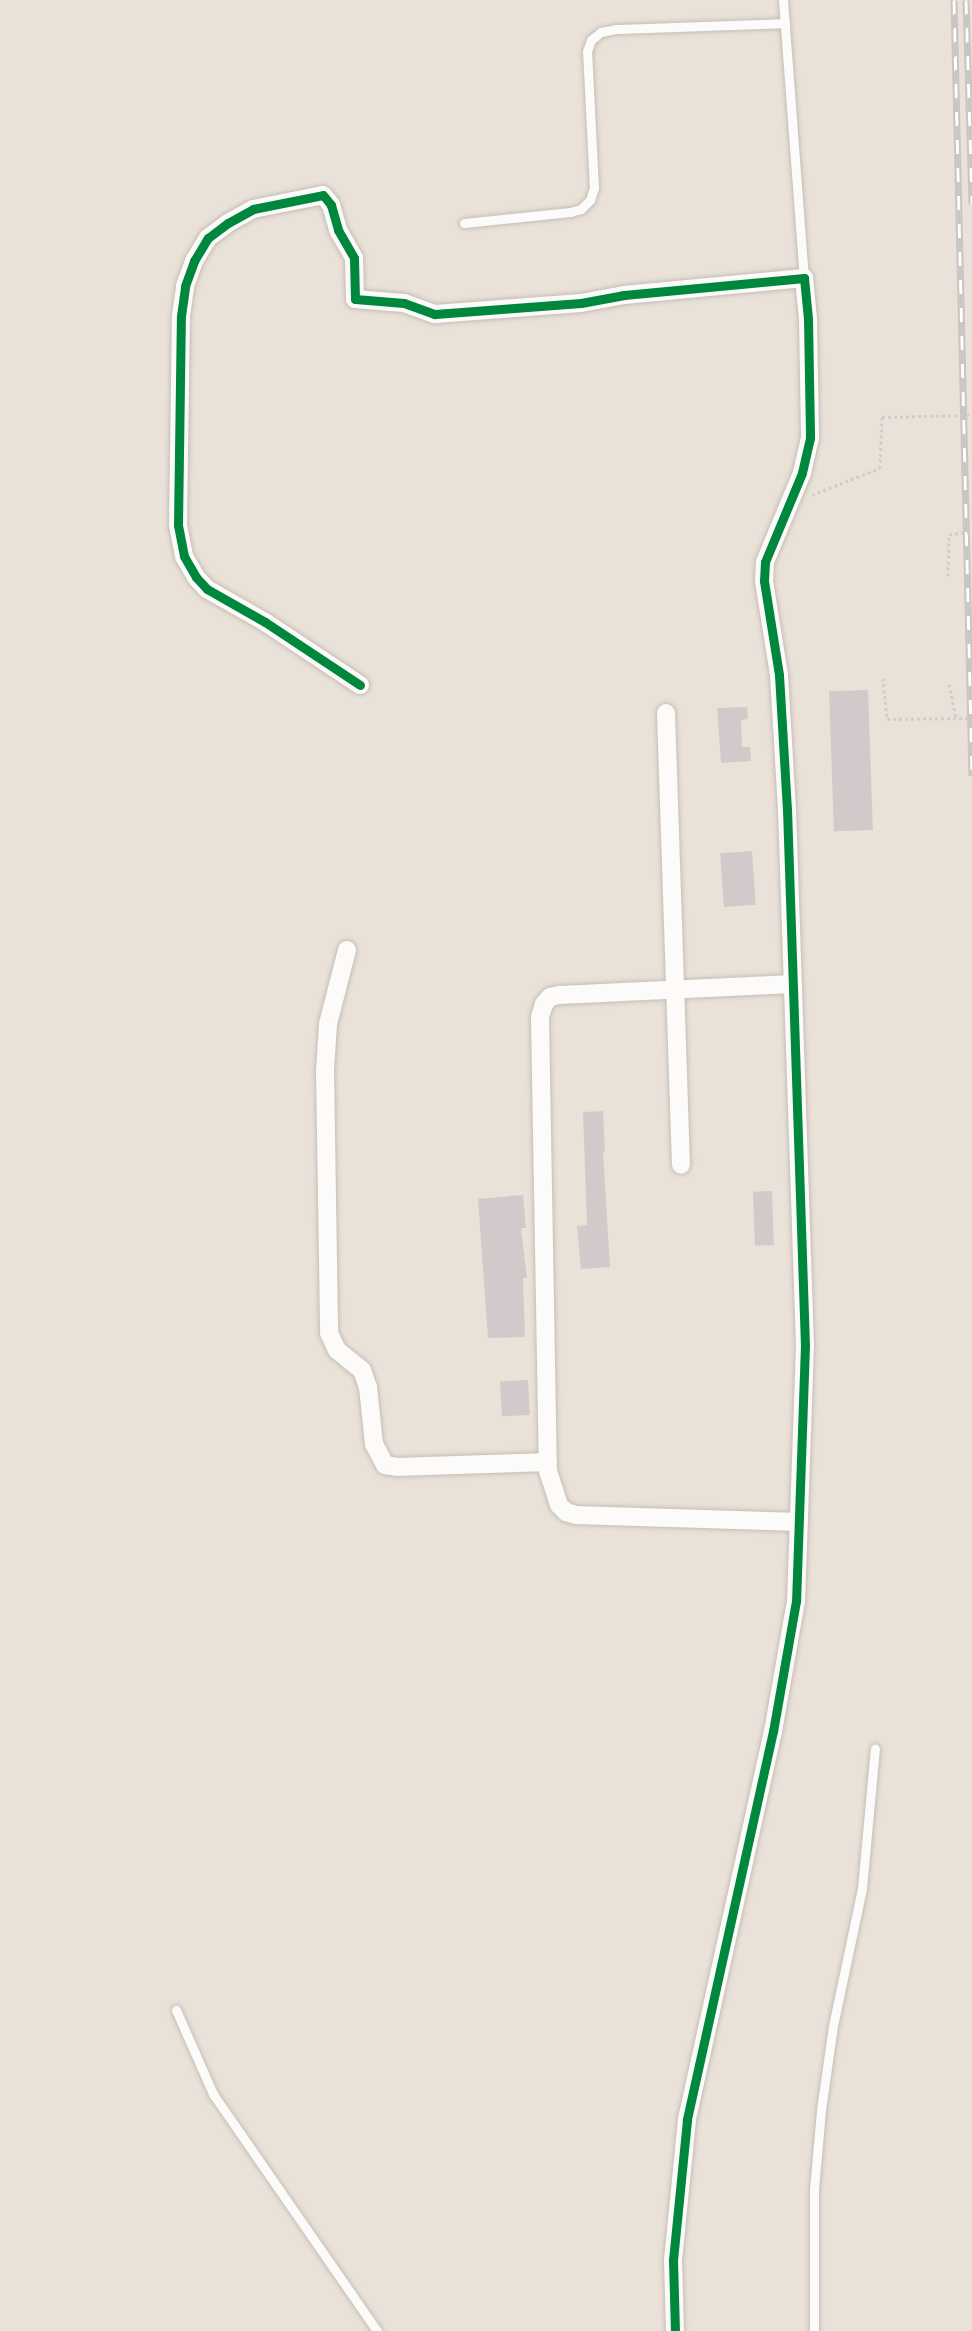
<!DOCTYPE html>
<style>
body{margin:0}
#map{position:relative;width:972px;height:2331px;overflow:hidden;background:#eae2d8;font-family:"DM Sans",sans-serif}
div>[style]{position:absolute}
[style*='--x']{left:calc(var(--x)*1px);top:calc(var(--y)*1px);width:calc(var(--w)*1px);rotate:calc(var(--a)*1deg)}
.building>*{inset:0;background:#d3c9ca;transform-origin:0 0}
.path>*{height:3px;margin-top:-1.5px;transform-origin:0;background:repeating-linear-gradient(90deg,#d0cecc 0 3px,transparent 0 6px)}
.roads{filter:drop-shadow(0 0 2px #c4bfb7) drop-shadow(0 0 2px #c4bfb7)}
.lane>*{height:9px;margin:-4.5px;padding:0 4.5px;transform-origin:4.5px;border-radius:4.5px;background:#fcfbf9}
.street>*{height:18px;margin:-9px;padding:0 9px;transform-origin:9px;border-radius:9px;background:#fcfbf9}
.rail>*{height:7px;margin-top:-3.5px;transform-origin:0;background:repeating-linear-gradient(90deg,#fff 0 14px,#c8c6c3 0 28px);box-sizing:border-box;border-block:2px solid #c8c6c3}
.path-bridge>*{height:3px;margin-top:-1.5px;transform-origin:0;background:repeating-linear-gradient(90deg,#d0cecc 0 3px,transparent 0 6px)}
.cycleway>*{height:9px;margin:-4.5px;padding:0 4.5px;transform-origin:4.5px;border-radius:4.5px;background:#00873e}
span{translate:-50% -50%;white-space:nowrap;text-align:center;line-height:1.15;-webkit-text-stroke:5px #fff;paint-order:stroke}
</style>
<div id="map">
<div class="building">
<div style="left:868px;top:690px;width:140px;height:39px;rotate:88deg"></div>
<div style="clip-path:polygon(747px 707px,748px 719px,741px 720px,742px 747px,750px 747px,751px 761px,721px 763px,717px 708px)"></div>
<div style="left:752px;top:851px;width:54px;height:32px;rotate:86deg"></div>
<div style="clip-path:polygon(603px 1111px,605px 1152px,603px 1152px,610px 1267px,581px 1269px,577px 1226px,587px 1225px,583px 1112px)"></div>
<div style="left:772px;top:1191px;width:54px;height:19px;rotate:88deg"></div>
<div style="clip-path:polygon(523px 1195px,526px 1228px,521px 1228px,527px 1278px,523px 1278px,525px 1337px,488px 1338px,478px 1199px)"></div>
<div style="left:528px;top:1380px;width:35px;height:28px;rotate:87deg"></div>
</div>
<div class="path">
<div style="--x:812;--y:495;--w:73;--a:-21.7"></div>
<div style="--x:880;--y:468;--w:51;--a:-87.8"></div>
<div style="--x:948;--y:576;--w:42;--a:-88.6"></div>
<div style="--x:883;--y:678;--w:41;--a:84.4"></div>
<div style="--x:949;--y:684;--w:35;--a:78"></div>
</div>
<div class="roads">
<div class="lane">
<div style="--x:783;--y:0;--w:279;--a:85.7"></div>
<div style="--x:464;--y:223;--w:107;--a:-5.9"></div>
<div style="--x:570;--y:212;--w:11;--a:-15"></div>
<div style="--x:581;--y:209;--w:13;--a:-45"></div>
<div style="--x:590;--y:200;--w:13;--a:-72"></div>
<div style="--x:594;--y:188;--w:137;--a:-92.9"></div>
<div style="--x:587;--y:51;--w:12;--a:-70"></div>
<div style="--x:591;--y:40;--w:13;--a:-39"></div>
<div style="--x:601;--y:32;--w:15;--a:-11"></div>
<div style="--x:616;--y:29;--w:169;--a:-2"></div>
<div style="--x:176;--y:2010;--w:92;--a:66.2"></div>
<div style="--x:213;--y:2094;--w:288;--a:55.3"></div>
<div style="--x:814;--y:2331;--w:142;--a:-90"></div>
<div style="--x:814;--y:2189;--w:79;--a:-84.9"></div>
<div style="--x:821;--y:2110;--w:85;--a:-81.9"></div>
<div style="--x:833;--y:2026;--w:141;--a:-78.1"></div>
<div style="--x:862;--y:1888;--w:140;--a:-84.7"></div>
</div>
<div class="street">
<div style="--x:360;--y:685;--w:114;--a:-146.4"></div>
<div style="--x:265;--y:622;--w:67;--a:-150.4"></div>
<div style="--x:207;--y:589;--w:16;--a:-133"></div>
<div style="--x:196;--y:577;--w:24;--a:-120"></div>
<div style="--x:184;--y:556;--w:32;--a:-101"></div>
<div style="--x:178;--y:525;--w:209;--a:-89.2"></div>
<div style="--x:181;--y:316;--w:30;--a:-82"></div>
<div style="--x:185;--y:286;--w:27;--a:-70"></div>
<div style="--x:194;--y:261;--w:27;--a:-59"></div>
<div style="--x:208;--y:238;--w:25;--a:-37"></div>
<div style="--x:228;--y:223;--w:29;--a:-29"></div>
<div style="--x:253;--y:209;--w:71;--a:-11.3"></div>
<div style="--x:323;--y:195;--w:13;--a:51"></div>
<div style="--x:331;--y:205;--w:26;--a:74"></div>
<div style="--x:338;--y:230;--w:32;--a:60"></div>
<div style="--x:354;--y:258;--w:41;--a:88.6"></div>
<div style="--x:355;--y:299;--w:49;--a:4.7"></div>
<div style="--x:404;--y:303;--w:33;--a:20"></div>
<div style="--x:435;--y:314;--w:146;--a:-4.3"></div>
<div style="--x:581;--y:303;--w:44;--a:-10.5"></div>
<div style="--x:624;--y:295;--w:181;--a:-5.4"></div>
<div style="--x:804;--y:278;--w:41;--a:84.4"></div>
<div style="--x:808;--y:319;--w:119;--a:89"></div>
<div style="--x:810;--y:438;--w:36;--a:103"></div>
<div style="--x:802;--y:473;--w:96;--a:112.6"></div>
<div style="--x:765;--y:562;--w:19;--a:93"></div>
<div style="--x:764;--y:581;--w:95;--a:80.9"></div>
<div style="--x:779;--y:675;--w:134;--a:86.6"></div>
<div style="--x:787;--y:809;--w:536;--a:88.08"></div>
<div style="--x:805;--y:1345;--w:256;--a:92"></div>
<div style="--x:796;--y:1601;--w:132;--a:100"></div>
<div style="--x:773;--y:1731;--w:398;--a:102.5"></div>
<div style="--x:687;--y:2120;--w:141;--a:95.7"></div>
<div style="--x:673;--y:2260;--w:71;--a:88.4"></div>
<div style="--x:666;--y:713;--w:452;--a:88.1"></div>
<div style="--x:347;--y:950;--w:76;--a:104.4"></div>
<div style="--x:328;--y:1024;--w:46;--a:93.7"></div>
<div style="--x:325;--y:1070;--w:263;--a:89.1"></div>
<div style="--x:329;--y:1333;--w:19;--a:65"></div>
<div style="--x:337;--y:1350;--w:32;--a:39"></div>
<div style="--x:362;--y:1370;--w:18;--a:71"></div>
<div style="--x:368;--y:1387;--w:57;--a:84"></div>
<div style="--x:374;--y:1444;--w:24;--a:62"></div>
<div style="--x:385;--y:1465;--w:12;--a:9"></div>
<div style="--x:397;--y:1467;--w:151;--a:-1.9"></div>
<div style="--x:793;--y:984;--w:234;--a:177.3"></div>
<div style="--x:559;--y:995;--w:9;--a:167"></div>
<div style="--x:550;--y:997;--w:9;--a:131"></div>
<div style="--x:544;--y:1004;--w:14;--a:107"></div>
<div style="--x:540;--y:1017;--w:454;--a:89"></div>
<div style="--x:548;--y:1471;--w:36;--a:72"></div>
<div style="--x:559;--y:1505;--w:10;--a:45"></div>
<div style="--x:566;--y:1512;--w:10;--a:17"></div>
<div style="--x:576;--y:1515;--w:223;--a:1.8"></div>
</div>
</div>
<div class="rail">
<div style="--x:954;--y:0;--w:776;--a:88.67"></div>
<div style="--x:966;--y:0;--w:204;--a:88.3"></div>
</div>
<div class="path-bridge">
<div style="--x:882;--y:417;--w:90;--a:-1.3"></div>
<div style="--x:949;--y:534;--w:23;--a:-5"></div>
<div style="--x:887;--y:719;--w:85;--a:-0.7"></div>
</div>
<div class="cycleway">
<div style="--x:360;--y:685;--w:114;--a:-146.4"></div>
<div style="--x:265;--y:622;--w:67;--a:-150.4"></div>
<div style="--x:207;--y:589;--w:16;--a:-133"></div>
<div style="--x:196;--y:577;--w:24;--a:-120"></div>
<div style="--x:184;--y:556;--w:32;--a:-101"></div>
<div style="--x:178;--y:525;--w:209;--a:-89.2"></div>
<div style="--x:181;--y:316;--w:30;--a:-82"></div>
<div style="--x:185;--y:286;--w:27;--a:-70"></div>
<div style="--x:194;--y:261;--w:27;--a:-59"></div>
<div style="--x:208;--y:238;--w:25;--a:-37"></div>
<div style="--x:228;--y:223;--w:29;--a:-29"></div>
<div style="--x:253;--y:209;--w:71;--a:-11.3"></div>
<div style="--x:323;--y:195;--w:13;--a:51"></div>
<div style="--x:331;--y:205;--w:26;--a:74"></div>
<div style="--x:338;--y:230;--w:32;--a:60"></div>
<div style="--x:354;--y:258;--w:41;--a:88.6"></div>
<div style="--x:355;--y:299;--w:49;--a:4.7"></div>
<div style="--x:404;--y:303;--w:33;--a:20"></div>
<div style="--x:435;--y:314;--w:146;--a:-4.3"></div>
<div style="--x:581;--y:303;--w:44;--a:-10.5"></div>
<div style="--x:624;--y:295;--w:181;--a:-5.4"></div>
<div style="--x:804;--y:278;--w:41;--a:84.4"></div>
<div style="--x:808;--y:319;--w:119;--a:89"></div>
<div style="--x:810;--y:438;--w:36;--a:103"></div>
<div style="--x:802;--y:473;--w:96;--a:112.6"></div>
<div style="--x:765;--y:562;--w:19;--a:93"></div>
<div style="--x:764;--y:581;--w:95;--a:80.9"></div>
<div style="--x:779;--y:675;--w:134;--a:86.6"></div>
<div style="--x:787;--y:809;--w:536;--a:88.08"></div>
<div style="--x:805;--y:1345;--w:256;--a:92"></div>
<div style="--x:796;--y:1601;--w:132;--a:100"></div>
<div style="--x:773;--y:1731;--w:398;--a:102.5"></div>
<div style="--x:687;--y:2120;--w:141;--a:95.7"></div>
<div style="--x:673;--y:2260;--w:71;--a:88.4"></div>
</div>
</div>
